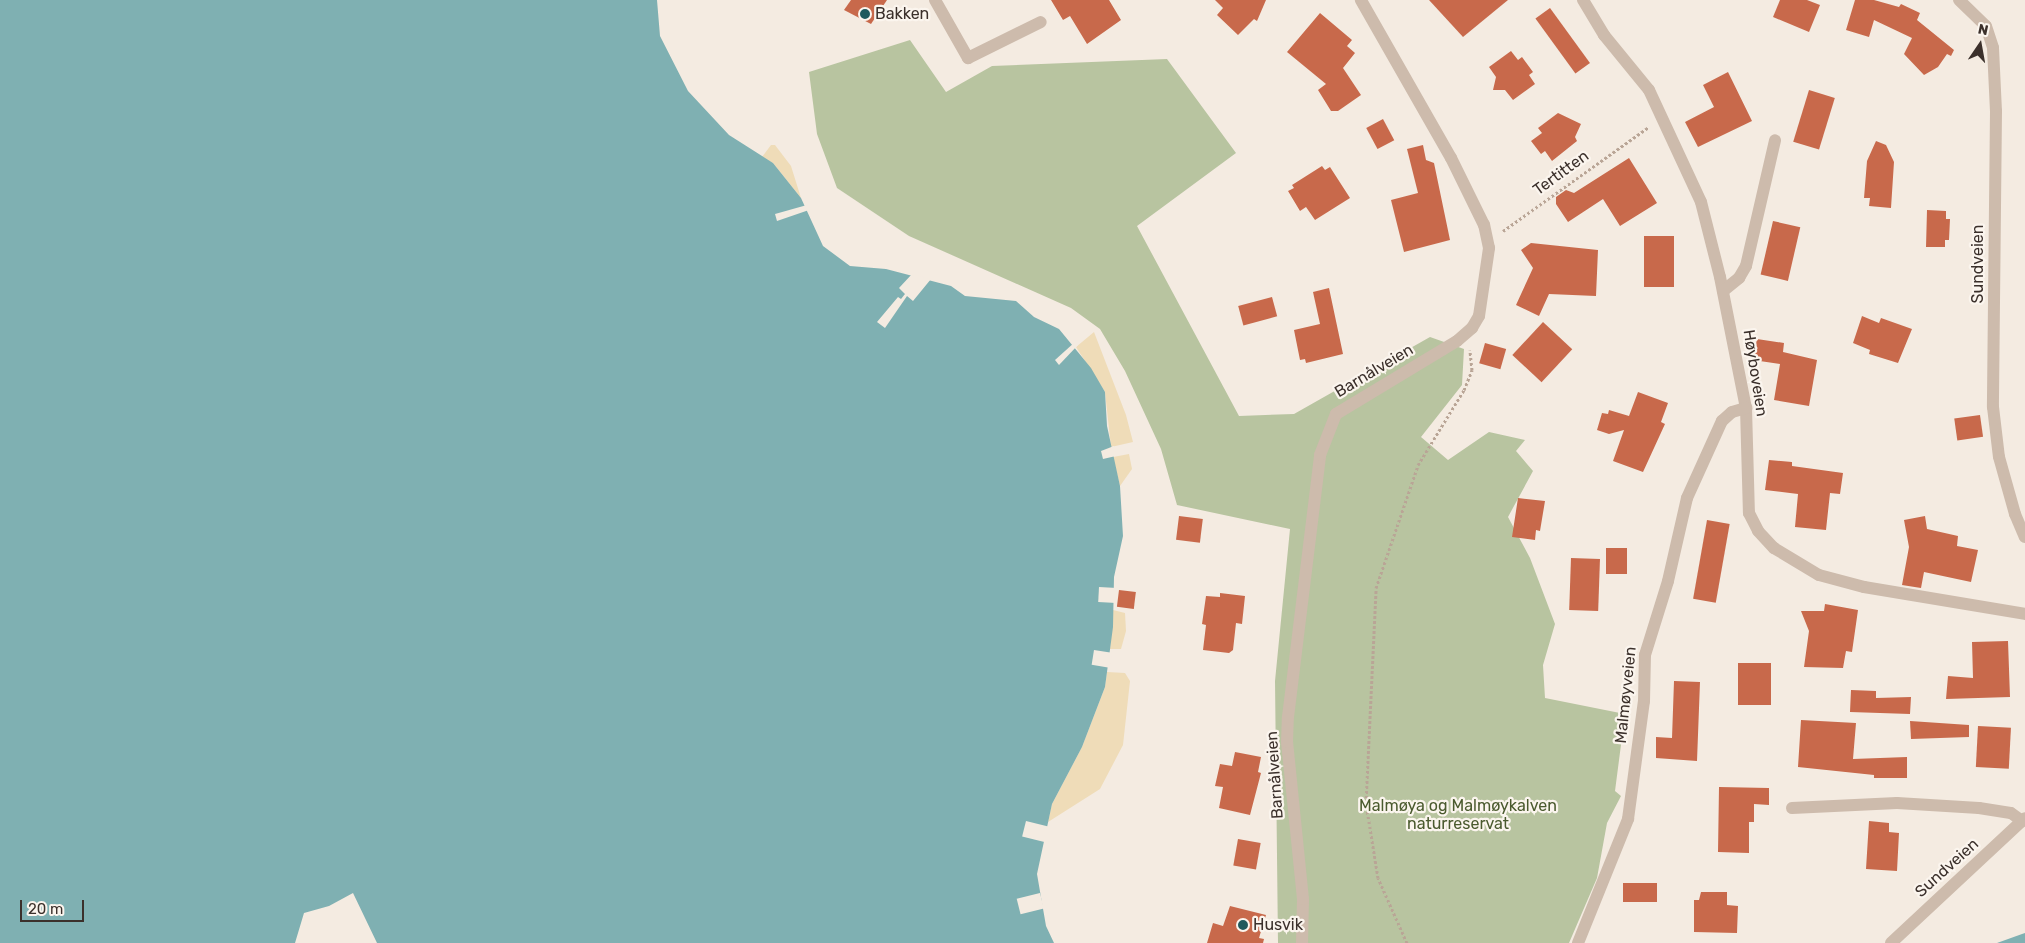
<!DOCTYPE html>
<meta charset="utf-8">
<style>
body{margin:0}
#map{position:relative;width:2025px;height:943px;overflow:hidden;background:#f4ebe1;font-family:Rubik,sans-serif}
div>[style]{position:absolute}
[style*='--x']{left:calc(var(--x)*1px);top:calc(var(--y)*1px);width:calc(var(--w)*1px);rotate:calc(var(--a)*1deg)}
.green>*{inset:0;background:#b8c4a0}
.sand>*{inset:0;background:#efdcb8}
.water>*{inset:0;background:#7fb0b2}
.pier>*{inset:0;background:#f4ebe1;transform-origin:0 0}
.building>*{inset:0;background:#c8694b;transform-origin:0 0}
.path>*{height:3px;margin-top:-1.5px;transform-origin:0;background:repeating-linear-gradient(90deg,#b9a596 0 2.5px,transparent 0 5px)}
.minor>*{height:12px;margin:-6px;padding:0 6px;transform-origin:6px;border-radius:6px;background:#cdbbac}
.dots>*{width:14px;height:14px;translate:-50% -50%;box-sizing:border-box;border:2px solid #fbf5ee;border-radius:50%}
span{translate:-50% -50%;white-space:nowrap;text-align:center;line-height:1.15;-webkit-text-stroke:4.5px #fbf5ee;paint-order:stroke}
.poi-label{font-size:16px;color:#3b302b}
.left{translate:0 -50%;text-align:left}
.street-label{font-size:16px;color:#3b302b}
.park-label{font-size:16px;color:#4a5a2e}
.north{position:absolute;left:1955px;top:20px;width:50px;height:50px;-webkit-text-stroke:4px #fbf5ee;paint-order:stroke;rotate:12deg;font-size:14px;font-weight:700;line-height:20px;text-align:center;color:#3b302b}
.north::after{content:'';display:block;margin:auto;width:18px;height:22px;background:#3b302b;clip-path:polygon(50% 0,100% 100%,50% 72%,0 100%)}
.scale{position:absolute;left:20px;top:900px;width:64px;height:22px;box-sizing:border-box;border:2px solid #3b302b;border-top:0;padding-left:6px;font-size:15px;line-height:18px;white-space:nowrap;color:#3b302b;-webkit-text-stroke:4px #fbf5ee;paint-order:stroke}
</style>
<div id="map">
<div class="green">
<div style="clip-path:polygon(910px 40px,946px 92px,992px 66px,1167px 59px,1236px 153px,1137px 226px,1239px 416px,1294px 414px,1430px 337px,1464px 349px,1462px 385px,1421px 437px,1448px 460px,1489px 432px,1525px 440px,1516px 451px,1533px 471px,1508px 517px,1530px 558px,1555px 624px,1543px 665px,1545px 698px,1625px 714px,1615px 791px,1621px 796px,1607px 823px,1597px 878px,1569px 943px,1278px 943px,1275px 681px,1290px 529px,1177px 505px,1161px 449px,1125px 371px,1100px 329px,1071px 308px,909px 236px,837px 188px,817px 134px,809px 72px)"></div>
</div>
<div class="sand">
<div style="clip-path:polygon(771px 145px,775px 145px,791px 166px,801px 198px,773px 163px,762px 157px)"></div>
<div style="clip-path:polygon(1094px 332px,1126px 415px,1133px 442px,1111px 447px,1105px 392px,1076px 347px)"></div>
<div style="clip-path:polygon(1129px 454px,1132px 469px,1120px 486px,1113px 457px)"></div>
<div style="clip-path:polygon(1113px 610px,1125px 613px,1126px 631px,1121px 649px,1110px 649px)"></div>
<div style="clip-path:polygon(1107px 672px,1125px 673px,1130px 681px,1123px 745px,1100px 789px,1048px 822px,1052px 804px,1082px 747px,1105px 687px)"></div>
</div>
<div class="water">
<div style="clip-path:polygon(0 0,657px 0,660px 36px,688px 91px,729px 135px,773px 163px,801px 198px,823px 246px,850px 266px,886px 269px,951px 286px,965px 296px,1016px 301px,1034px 317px,1059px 329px,1091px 368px,1105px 392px,1107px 426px,1120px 486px,1123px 536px,1114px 577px,1113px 627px,1105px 687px,1082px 747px,1052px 804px,1037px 874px,1046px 926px,1054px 943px,377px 943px,353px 893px,329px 906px,304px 913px,295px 943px,0 943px)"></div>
<div style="clip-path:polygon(2025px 933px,2025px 943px,1997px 943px,2022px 934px)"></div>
</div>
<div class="pier">
<div style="clip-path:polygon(807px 205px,809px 210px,777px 221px,775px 214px)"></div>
<div style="clip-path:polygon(912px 274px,931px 279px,913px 301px,907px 296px,885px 328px,877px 322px,898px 297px,901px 299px,905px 294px,899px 288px)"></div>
<div style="clip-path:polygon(1075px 342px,1078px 345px,1059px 365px,1055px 360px)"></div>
<div style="clip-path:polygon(1114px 446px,1116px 456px,1103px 459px,1101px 451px)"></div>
<div style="left:1099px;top:587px;width:18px;height:15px;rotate:3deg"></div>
<div style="left:1094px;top:650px;width:18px;height:15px;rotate:9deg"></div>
<div style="left:1026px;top:821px;width:25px;height:16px;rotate:14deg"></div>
<div style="left:1040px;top:893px;width:16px;height:24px;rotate:76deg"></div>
</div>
<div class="building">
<div style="clip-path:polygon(851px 0,887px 0,871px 24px,844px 10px)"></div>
<div style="clip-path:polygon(1051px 0,1109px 0,1121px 20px,1087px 44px,1070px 16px,1063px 20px)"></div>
<div style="clip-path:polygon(1215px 0,1266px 0,1257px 21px,1254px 19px,1238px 35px,1217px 15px,1223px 8px)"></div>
<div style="clip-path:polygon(1429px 0,1508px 0,1463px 37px)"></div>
<div style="clip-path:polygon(1780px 0,1807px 0,1820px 5px,1809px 32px,1773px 17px)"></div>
<div style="clip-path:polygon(1855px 0,1874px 0,1899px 7px,1901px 4px,1920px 13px,1917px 20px,1954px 50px,1951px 56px,1947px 54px,1938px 67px,1924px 75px,1904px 54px,1912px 38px,1874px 20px,1869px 37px,1846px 30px)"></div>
<div style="left:1550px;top:8px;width:68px;height:18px;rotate:54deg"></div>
<div style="clip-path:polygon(1320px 13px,1352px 40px,1347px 46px,1355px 53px,1343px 68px,1361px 95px,1338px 111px,1331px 111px,1318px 90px,1326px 84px,1287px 52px)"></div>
<div style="clip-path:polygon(1511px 51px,1518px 60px,1522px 57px,1533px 72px,1529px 75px,1535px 84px,1513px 100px,1505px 90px,1493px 90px,1496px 77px,1489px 67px)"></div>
<div style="clip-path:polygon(1728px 72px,1752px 121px,1698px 147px,1685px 122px,1714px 107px,1703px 85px)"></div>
<div style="left:1809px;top:90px;width:27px;height:54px;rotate:17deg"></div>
<div style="clip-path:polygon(1558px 113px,1581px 124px,1575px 137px,1577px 141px,1552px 161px,1545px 151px,1541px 154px,1531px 141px,1542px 133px,1538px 128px)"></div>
<div style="left:1383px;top:119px;width:24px;height:19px;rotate:62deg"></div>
<div style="clip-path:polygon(1876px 141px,1886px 145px,1894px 162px,1891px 208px,1869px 206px,1870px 198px,1864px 198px,1867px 161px)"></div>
<div style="clip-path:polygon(1423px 145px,1426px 160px,1434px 163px,1450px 240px,1404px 252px,1391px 200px,1418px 193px,1407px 149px)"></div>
<div style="clip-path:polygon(1629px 158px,1657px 203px,1620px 226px,1603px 199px,1568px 222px,1556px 204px,1556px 197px,1566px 190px,1574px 193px)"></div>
<div style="clip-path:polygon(1322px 166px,1325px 170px,1330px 167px,1350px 198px,1315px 220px,1306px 207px,1300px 211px,1288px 191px,1294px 188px,1292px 185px)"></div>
<div style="clip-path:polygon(1927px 210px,1946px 211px,1946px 219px,1950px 219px,1949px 240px,1945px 240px,1945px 247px,1926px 247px)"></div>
<div style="left:1773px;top:221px;width:28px;height:55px;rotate:13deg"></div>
<div style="left:1644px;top:236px;width:30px;height:51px"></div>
<div style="clip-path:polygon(1531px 243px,1598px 250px,1596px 296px,1549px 294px,1539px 316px,1516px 305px,1533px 268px,1521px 250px)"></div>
<div style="clip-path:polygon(1329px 288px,1343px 354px,1306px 363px,1305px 359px,1300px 360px,1294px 330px,1320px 324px,1313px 292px)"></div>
<div style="left:1272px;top:297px;width:20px;height:35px;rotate:75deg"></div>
<div style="clip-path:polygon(1862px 316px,1879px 323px,1881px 318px,1912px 329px,1898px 363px,1869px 354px,1870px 350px,1853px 343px)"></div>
<div style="left:1543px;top:322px;width:40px;height:45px;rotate:43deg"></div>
<div style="clip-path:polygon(1757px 339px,1784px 343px,1783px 352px,1817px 360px,1809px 406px,1774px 400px,1780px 364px,1753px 360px)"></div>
<div style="left:1485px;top:343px;width:22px;height:21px;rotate:16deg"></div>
<div style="clip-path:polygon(1638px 392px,1668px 403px,1661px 422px,1665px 424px,1643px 472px,1613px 461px,1624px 430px,1609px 434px,1597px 430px,1602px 413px,1608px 414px,1609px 410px,1629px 416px)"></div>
<div style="left:1980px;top:415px;width:22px;height:26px;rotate:82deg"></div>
<div style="clip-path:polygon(1769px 460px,1792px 462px,1792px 466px,1843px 473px,1840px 494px,1830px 493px,1826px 530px,1795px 527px,1798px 494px,1765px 490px)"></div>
<div style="clip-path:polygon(1518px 498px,1545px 501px,1540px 531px,1536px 530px,1535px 540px,1512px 537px)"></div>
<div style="left:1179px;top:516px;width:24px;height:24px;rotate:7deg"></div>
<div style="clip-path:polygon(1925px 516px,1927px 529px,1958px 536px,1957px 546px,1978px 550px,1971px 582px,1924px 572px,1921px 588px,1902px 585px,1909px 547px,1904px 520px)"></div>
<div style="left:1707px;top:520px;width:23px;height:80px;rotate:10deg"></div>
<div style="left:1606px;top:548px;width:21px;height:26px"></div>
<div style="left:1571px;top:558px;width:29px;height:52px;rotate:2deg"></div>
<div style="left:1119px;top:590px;width:17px;height:17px;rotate:7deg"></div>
<div style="clip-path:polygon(1220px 593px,1245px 596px,1242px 624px,1236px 623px,1233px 650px,1229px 653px,1203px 650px,1206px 625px,1202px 624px,1206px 596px,1220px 597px)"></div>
<div style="clip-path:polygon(1825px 604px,1858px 610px,1852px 652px,1846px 651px,1843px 668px,1804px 667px,1809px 631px,1801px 611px,1824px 611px)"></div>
<div style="clip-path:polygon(2008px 641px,2010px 697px,1946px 699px,1948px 676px,1973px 678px,1972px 642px)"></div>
<div style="left:1738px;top:663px;width:33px;height:42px"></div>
<div style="clip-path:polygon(1674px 681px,1700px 682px,1697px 761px,1656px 758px,1656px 737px,1672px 738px)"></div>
<div style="clip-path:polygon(1851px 690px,1876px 691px,1876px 698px,1911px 697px,1910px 714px,1850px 712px)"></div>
<div style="clip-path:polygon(1801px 720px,1856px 723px,1853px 759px,1907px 757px,1907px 778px,1874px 778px,1874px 775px,1798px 767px)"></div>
<div style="clip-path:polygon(1910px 721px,1969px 725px,1969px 737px,1911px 739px)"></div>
<div style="left:1978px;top:726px;width:33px;height:41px;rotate:3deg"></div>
<div style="clip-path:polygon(1235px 752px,1261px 757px,1258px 772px,1261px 773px,1250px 815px,1219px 808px,1223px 787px,1215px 786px,1220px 764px,1232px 766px)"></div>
<div style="clip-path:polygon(1719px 787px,1769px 788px,1769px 805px,1754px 804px,1754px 822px,1749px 822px,1749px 853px,1718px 852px)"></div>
<div style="clip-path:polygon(1869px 821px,1889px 823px,1889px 832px,1899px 833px,1897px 871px,1866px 869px)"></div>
<div style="left:1238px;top:839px;width:23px;height:27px;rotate:10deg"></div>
<div style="left:1623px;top:883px;width:34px;height:19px"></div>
<div style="clip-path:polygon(1701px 892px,1727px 892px,1727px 905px,1738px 906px,1737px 933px,1694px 932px,1694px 900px,1699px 900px)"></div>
<div style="clip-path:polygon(1230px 906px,1266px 915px,1259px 938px,1264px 939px,1263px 943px,1207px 943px,1213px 923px,1223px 926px)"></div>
</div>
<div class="path">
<div style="--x:1503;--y:231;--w:179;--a:-35.5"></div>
<div style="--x:1407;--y:943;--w:71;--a:-114"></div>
<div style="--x:1378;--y:878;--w:76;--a:-99.1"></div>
<div style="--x:1366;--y:803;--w:215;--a:-87.3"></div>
<div style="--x:1376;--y:588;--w:130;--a:-71.1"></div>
<div style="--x:1418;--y:465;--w:88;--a:-58.5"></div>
<div style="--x:1464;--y:390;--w:22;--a:-68"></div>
<div style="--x:1472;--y:370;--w:20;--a:-96"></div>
</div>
<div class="minor">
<div style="--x:935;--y:0;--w:67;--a:60.4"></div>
<div style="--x:968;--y:58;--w:81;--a:-26.3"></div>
<div style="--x:1583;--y:0;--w:41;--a:59"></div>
<div style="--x:1604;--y:35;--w:71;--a:50.7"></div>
<div style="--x:1649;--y:90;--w:123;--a:65.1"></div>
<div style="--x:1701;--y:202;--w:77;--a:75.8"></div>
<div style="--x:1720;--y:277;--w:134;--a:78.8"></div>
<div style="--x:1746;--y:408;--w:105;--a:88.4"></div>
<div style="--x:1749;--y:513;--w:20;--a:63"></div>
<div style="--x:1758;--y:531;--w:23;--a:47"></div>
<div style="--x:1774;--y:548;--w:52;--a:31"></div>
<div style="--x:1819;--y:575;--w:47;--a:14.9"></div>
<div style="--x:1864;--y:587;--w:163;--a:9.5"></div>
<div style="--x:1959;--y:0;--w:37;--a:44"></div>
<div style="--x:1986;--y:26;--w:23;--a:72"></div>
<div style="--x:1993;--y:48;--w:63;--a:87.3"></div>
<div style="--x:1996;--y:111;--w:296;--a:90.6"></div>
<div style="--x:1993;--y:407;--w:50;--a:83.2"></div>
<div style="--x:1999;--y:457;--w:59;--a:74.3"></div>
<div style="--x:2015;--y:514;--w:25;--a:67"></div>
<div style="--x:1723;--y:291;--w:21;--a:-39"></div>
<div style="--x:1739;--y:278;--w:14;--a:-60"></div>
<div style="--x:1746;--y:266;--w:129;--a:-77"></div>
<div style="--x:1792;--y:808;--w:105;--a:-2.7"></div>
<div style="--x:1897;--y:803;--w:82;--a:3.5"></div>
<div style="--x:1979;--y:808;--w:32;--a:9"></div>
<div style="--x:2011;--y:813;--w:14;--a:36"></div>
<div style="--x:1302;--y:943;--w:44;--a:-88.7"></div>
<div style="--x:1303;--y:899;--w:158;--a:-95.8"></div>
<div style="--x:1287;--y:742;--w:25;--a:-88"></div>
<div style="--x:1288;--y:717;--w:264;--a:-83"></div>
<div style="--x:1320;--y:455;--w:44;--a:-68.7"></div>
<div style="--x:1336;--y:414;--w:141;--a:-31.1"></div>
<div style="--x:1457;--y:341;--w:20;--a:-41"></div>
<div style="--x:1472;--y:328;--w:14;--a:-60"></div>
<div style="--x:1479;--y:316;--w:69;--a:-81.6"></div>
<div style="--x:1489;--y:248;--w:24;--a:-102"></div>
<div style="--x:1484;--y:225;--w:75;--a:-116.2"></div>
<div style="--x:1451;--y:158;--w:182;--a:-119.7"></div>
<div style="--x:1578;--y:943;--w:134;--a:-68"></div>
<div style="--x:1628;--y:819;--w:119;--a:-82.3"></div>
<div style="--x:1644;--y:701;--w:46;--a:-88.8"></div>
<div style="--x:1645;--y:655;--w:77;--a:-72.7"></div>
<div style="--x:1668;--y:581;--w:85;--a:-77.1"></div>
<div style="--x:1687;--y:498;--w:85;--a:-65.6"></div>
<div style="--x:1722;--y:421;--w:13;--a:-42"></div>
<div style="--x:1732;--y:412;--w:15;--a:-16"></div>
<div style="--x:1891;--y:943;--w:183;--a:-43"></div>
</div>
<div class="dots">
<div style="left:865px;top:14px;background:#1f5a5e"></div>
<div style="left:1243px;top:925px;background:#1f5a5e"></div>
</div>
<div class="poi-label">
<span class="left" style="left:875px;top:14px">Bakken</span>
<span class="left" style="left:1253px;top:925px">Husvik</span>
</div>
<div class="street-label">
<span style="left:1561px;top:173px;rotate:-36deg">Tertitten</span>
<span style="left:1978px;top:264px;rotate:-90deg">Sundveien</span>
<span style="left:1374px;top:371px;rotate:-31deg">Barnålveien</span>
<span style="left:1755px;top:373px;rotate:81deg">Høyboveien</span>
<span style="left:1626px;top:695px;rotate:-84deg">Malmøyveien</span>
<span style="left:1275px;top:775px;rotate:-94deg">Barnålveien</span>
<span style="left:1947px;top:868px;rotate:-42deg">Sundveien</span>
</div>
<div class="park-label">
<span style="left:1458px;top:815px">Malmøya og Malmøykalven<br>naturreservat</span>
</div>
<div class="north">N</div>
<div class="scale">20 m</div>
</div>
